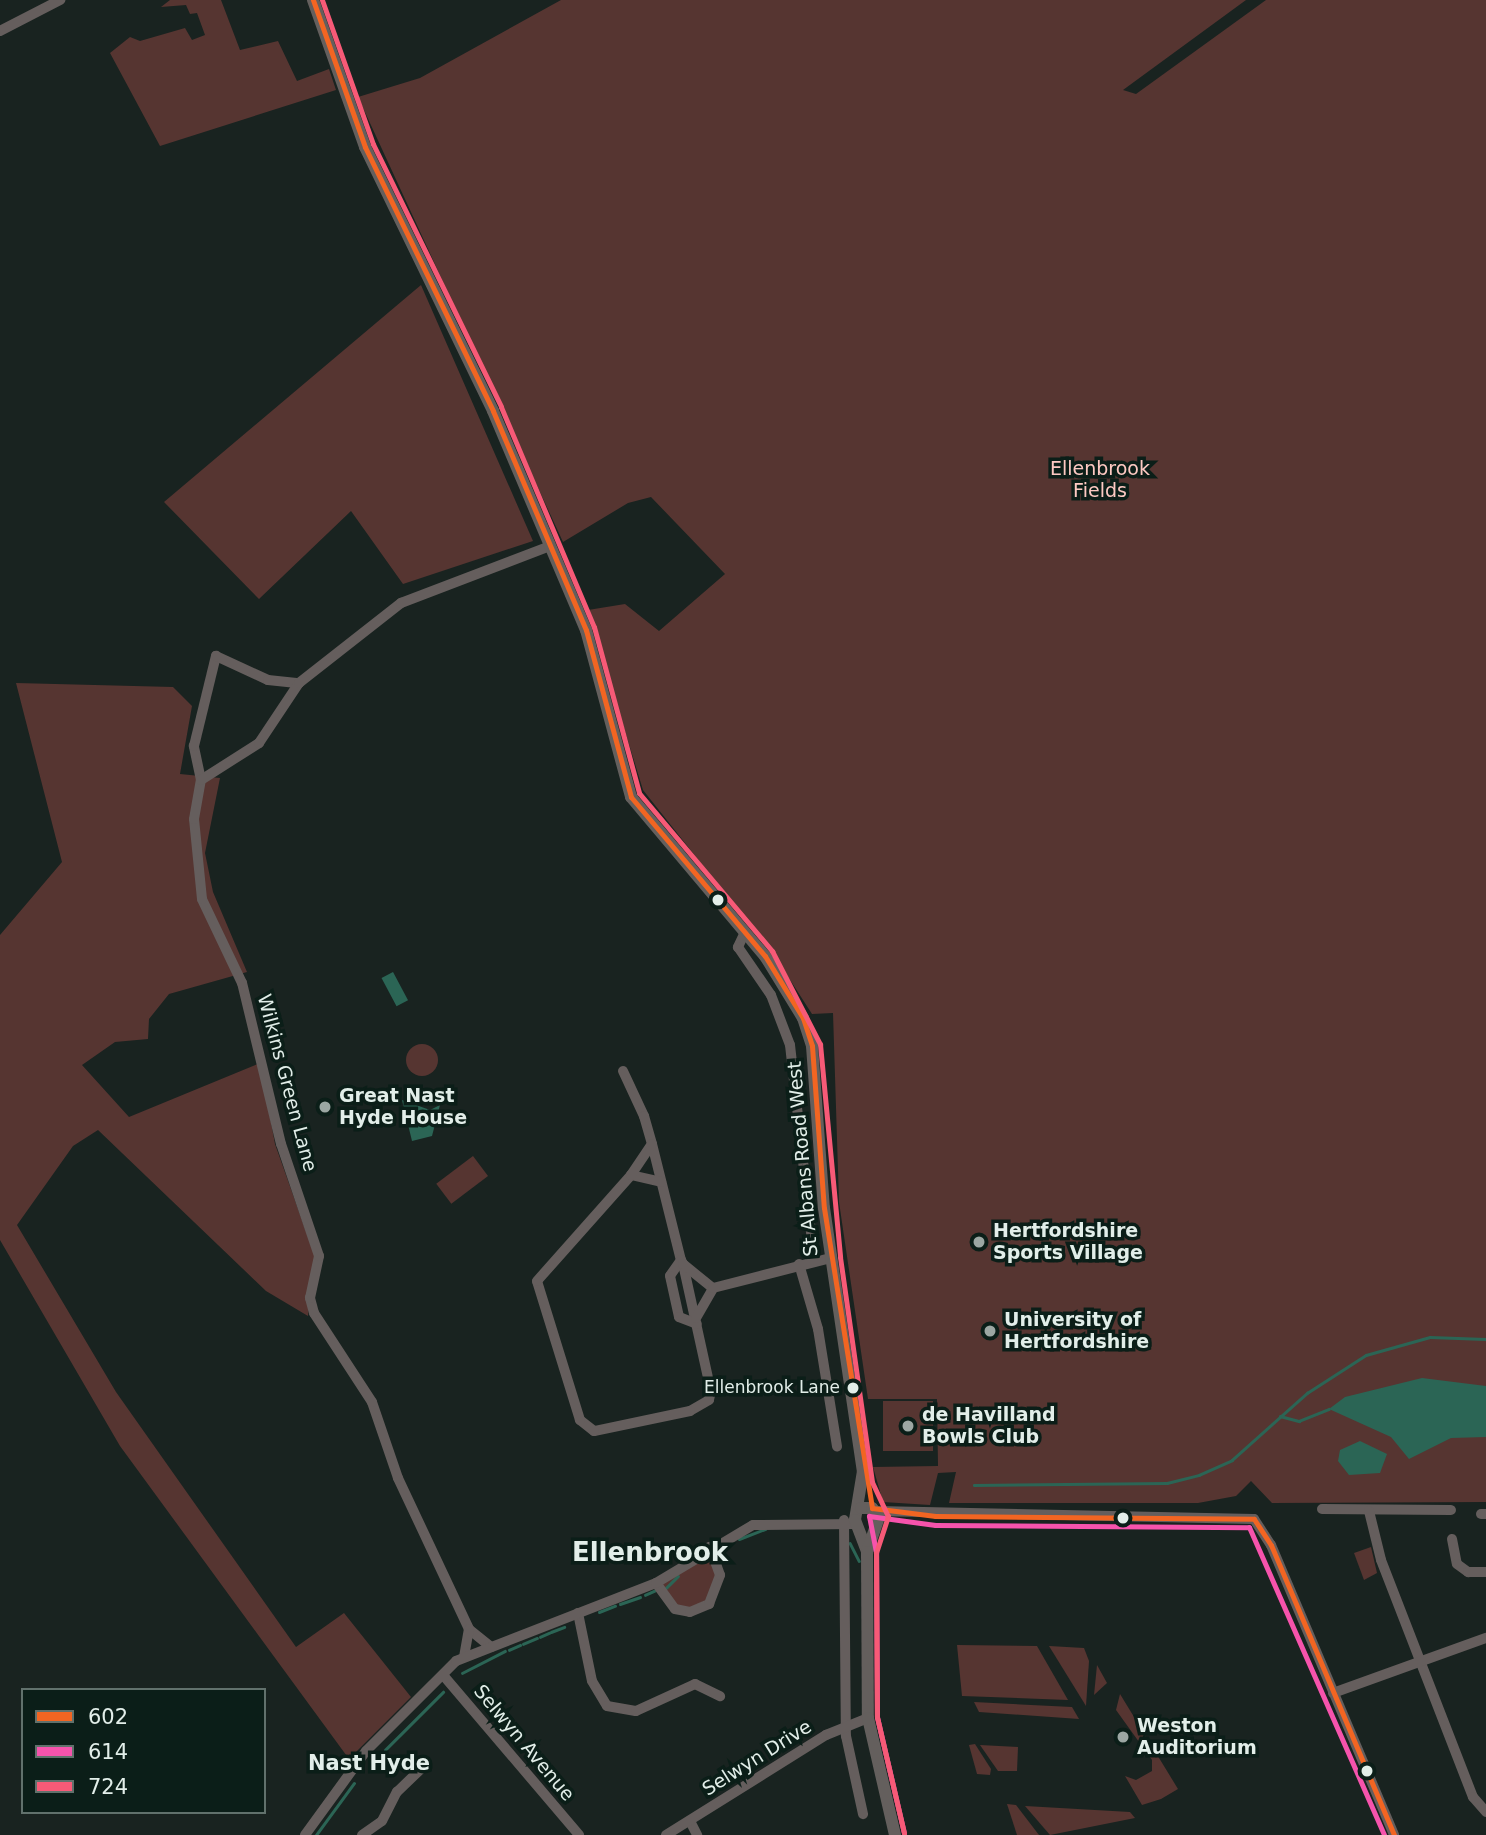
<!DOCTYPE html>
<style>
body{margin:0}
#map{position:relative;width:1486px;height:1835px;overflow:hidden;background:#192320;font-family:"DejaVu Sans",sans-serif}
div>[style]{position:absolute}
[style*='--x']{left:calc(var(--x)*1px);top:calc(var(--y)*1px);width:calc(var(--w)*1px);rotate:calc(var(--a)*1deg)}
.green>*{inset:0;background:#563531;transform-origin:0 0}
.round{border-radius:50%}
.water>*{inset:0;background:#2b6555;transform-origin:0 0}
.stream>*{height:2.5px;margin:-1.25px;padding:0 1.25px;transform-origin:1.25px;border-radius:1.25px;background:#2b6555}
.minor>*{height:10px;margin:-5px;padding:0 5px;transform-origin:5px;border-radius:5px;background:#655e5d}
.major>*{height:12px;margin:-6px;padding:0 6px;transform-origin:6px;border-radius:6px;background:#645f5d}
.bus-1>*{height:5px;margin:-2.5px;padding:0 2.5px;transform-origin:2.5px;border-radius:2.5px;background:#f26522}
.bus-2>*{height:5px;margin:-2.5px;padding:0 2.5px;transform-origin:2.5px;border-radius:2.5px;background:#f653ac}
.bus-3>*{height:5px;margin:-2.5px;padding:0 2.5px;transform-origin:2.5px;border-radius:2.5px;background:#f75a77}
.dots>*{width:19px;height:19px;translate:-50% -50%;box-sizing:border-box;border:4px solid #0b1e18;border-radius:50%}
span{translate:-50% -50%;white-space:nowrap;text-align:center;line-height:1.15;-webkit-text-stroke:7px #0b1e18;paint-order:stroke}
.bus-label{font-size:17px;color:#e2eee9}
.right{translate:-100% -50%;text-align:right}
.park-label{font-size:19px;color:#fdc9c2}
.street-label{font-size:19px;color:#e2eee9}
.poi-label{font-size:19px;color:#e2eee9;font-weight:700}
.left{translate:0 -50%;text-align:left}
.neighbourhood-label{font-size:21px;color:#e2eee9;font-weight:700}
.district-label{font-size:26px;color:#e2eee9;font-weight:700}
.legend{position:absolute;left:21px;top:1688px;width:245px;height:126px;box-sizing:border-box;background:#0b1e18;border:2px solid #61716c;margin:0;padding:9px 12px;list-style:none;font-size:21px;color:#e2eee9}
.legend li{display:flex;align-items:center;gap:14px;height:35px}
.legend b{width:35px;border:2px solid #61716c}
</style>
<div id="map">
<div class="green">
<div style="clip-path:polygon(170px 0,221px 0,240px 50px,278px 41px,297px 81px,329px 69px,336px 90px,160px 146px,110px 53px,130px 37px,140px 41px,185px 28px,192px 40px,205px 35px,197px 13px,190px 14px,186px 5px,161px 7px)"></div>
<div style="clip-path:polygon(561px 0,1246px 0,1123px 90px,1136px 94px,1266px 0,1486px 0,1486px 1502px,1272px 1503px,1251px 1481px,1236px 1496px,1198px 1503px,949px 1503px,956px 1472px,938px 1473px,930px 1505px,883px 1502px,873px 1467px,938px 1466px,937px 1399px,868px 1399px,839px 1202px,833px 1013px,812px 1014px,776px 958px,643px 790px,588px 610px,625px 604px,659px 631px,725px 574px,651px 497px,628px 503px,563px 542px,358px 97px,420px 78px)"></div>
<div style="clip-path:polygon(421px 285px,533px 541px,403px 584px,351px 511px,259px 599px,164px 502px)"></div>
<div style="clip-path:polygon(16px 683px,173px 687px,192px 706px,180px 774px,220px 778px,205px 853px,213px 892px,247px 972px,169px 994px,149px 1019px,148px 1039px,115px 1042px,82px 1065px,129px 1117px,260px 1063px,275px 1144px,315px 1257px,308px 1316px,266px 1291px,98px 1130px,73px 1146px,17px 1225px,116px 1392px,296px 1647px,344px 1613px,411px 1697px,349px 1759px,120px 1446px,0 1240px,0 935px,62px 862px)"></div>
<div class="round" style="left:406px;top:1044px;width:32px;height:32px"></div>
<div style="left:473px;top:1156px;width:25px;height:46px;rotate:53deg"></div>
<div style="left:933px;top:1401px;width:50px;height:50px;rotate:90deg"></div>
<div style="clip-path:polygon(710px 1547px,719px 1567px,715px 1596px,683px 1611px,656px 1583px)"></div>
<div style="clip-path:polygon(1371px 1547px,1377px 1573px,1364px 1580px,1354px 1553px)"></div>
<div style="clip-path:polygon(957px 1645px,1037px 1646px,1068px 1700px,962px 1696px)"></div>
<div style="clip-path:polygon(1049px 1646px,1084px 1648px,1089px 1661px,1086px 1706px)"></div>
<div style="clip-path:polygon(1097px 1665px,1107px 1683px,1094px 1695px)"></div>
<div style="clip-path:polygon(1120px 1694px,1178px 1789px,1161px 1799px,1142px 1805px,1125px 1776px,1136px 1780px,1152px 1771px,1152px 1760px,1116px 1710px)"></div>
<div style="clip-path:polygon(974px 1702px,1072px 1707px,1079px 1719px,979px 1712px)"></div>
<div style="clip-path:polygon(975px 1744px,991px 1769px,990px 1775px,977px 1774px,969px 1745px)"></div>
<div style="clip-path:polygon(980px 1745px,1018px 1747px,1017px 1771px,998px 1771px)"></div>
<div style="clip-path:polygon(1007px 1804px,1016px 1805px,1039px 1835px,1017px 1835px)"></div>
<div style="clip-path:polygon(1025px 1806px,1130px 1812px,1135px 1818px,1050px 1835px)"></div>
</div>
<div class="water">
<div style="left:393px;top:972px;width:32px;height:13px;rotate:62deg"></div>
<div style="clip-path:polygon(402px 1100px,430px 1110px,440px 1105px,432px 1136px,412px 1141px)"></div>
<div style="clip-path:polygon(1422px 1378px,1486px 1386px,1486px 1437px,1451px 1438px,1409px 1459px,1391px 1437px,1329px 1409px,1345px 1397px)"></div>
<div style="clip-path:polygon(1360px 1441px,1387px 1454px,1380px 1473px,1349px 1475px,1338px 1461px,1340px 1450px)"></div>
</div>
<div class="stream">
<div style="--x:1280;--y:1416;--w:20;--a:15"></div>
<div style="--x:1299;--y:1421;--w:32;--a:-22"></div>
<div style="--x:974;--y:1485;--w:193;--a:-0.6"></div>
<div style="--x:1167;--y:1483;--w:33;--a:-14"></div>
<div style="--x:1199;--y:1475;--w:36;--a:-24"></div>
<div style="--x:1232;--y:1460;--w:101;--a:-41.8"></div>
<div style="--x:1307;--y:1393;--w:70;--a:-32.8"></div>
<div style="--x:1366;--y:1355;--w:66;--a:-15.7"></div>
<div style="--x:1430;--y:1337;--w:56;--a:2"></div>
<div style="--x:739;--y:1539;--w:28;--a:-21"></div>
<div style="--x:850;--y:1543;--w:20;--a:63"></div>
<div style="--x:665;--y:1589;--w:18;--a:-45"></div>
<div style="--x:645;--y:1595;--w:10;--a:-24"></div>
<div style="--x:620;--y:1604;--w:21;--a:-19"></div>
<div style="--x:599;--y:1612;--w:17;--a:-21"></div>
<div style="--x:551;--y:1632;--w:14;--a:-21"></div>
<div style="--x:540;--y:1637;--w:10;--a:-24"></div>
<div style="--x:523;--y:1644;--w:15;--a:-23"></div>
<div style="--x:509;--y:1650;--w:12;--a:-24"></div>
<div style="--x:462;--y:1673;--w:48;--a:-27.1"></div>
<div style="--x:385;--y:1750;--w:82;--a:-45"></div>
<div style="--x:316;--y:1835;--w:64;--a:-53.8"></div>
</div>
<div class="minor">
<div style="--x:0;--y:31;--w:68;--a:-27.3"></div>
<div style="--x:201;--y:780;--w:35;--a:-102"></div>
<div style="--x:194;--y:746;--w:93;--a:-76.3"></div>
<div style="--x:216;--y:656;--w:57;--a:24.8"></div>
<div style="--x:268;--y:680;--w:31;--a:6"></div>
<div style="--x:745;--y:932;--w:17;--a:115"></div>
<div style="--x:738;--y:947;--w:58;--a:55.5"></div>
<div style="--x:771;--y:995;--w:53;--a:69.2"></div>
<div style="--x:790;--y:1045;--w:216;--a:83.6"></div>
<div style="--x:623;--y:1071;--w:50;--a:65"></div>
<div style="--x:644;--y:1116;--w:29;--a:74"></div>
<div style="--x:652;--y:1144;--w:120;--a:76"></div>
<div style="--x:681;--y:1260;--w:4;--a:63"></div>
<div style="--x:683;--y:1264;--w:130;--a:77.6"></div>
<div style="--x:711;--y:1391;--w:9;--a:103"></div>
<div style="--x:709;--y:1400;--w:22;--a:150"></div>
<div style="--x:690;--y:1411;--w:98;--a:168.2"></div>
<div style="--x:594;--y:1431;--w:18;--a:-142"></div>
<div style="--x:580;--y:1420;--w:145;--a:-107.2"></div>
<div style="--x:537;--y:1281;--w:142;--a:-48.4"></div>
<div style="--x:631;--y:1175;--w:31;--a:13"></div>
<div style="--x:631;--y:1175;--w:37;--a:-56"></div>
<div style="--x:681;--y:1260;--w:19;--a:125"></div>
<div style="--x:670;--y:1276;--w:42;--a:77.6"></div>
<div style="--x:679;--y:1317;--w:19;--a:21"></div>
<div style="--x:683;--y:1264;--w:38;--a:39"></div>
<div style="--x:799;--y:1264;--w:68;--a:73.7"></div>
<div style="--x:818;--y:1329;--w:119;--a:80.8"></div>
<div style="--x:696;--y:1318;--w:34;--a:-60"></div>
<div style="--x:713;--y:1288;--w:122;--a:-14.3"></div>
<div style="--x:1322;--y:1509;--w:129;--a:0.4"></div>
<div style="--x:876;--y:1511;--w:378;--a:1.2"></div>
<div style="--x:1254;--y:1519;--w:31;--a:57"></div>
<div style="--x:1271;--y:1545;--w:315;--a:67"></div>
<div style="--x:1369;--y:1511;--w:50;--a:76.2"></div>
<div style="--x:1381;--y:1560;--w:254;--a:68.8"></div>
<div style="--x:1473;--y:1797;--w:20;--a:49"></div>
<div style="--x:1481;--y:1514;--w:5;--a:0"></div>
<div style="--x:844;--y:1520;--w:216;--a:89.5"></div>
<div style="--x:846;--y:1736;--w:80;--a:77.7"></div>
<div style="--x:1452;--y:1539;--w:25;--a:79"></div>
<div style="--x:1457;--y:1564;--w:14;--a:36"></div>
<div style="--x:1468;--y:1572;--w:18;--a:0"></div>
<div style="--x:656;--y:1583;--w:32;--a:54"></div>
<div style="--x:675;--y:1609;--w:15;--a:11"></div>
<div style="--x:690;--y:1612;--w:21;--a:-23"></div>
<div style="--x:709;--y:1604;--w:31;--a:-69"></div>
<div style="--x:720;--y:1575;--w:30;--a:-110"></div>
<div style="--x:578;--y:1613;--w:69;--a:78.4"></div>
<div style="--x:592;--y:1681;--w:29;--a:59"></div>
<div style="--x:607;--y:1706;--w:29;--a:10"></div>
<div style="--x:636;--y:1711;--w:65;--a:-24.6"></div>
<div style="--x:695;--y:1684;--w:28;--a:26"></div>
<div style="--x:491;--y:1647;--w:28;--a:-141"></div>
<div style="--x:469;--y:1629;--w:167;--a:-115.2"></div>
<div style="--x:398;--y:1478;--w:80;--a:-108.9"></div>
<div style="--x:372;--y:1402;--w:106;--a:-123.1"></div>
<div style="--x:314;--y:1313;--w:16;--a:-105"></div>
<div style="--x:310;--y:1298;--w:43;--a:-77.9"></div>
<div style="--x:319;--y:1256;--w:118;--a:-108.7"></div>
<div style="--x:281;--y:1144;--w:166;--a:-103.6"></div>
<div style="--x:242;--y:983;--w:93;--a:-115.5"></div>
<div style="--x:202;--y:899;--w:80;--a:-95.7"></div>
<div style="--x:194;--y:819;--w:40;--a:-80"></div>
<div style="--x:201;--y:780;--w:69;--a:-32.5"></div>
<div style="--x:259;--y:743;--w:72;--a:-56.3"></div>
<div style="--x:299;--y:683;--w:130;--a:-38.1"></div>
<div style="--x:401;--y:603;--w:160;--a:-20.9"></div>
<div style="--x:464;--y:1657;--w:28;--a:-80"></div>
<div style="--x:443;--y:1675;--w:210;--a:49.6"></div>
<div style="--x:1333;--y:1693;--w:163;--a:-19.8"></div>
<div style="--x:690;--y:1821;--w:16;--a:63"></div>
<div style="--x:305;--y:1835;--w:104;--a:-54"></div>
<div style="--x:366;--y:1751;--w:127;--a:-45"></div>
<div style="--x:456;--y:1661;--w:215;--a:-21.3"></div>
<div style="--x:656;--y:1583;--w:113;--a:-30.9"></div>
<div style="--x:753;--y:1525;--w:102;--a:-0.6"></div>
<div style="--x:362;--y:1835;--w:24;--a:-35"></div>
<div style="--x:382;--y:1821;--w:33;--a:-63"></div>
<div style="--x:397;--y:1792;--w:37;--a:-44"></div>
<div style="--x:666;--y:1835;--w:189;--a:-32"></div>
<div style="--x:826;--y:1735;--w:45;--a:-22"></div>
</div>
<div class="major">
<div style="--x:313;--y:0;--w:156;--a:70.5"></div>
<div style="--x:365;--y:147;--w:293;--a:64.1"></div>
<div style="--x:493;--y:411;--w:238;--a:67"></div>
<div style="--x:586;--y:630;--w:173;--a:74.9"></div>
<div style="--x:631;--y:797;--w:208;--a:49.9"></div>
<div style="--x:765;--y:956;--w:73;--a:58.5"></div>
<div style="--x:803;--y:1018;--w:29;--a:72"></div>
<div style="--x:812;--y:1046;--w:162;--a:85.8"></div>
<div style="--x:824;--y:1208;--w:266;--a:81.6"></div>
<div style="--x:863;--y:1471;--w:50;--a:99.3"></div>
<div style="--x:855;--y:1520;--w:34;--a:69"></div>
<div style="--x:861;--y:1508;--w:11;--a:0"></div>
<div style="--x:872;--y:1508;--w:11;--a:52"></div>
<div style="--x:879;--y:1517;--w:37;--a:109"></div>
<div style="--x:867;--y:1552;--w:166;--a:89.7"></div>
<div style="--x:868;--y:1718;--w:120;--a:77"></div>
</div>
<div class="bus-1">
<div style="--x:313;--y:0;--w:156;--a:70.5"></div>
<div style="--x:365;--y:147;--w:293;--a:64.1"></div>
<div style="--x:493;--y:411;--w:238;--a:67"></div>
<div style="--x:586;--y:630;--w:173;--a:74.9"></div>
<div style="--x:631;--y:797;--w:208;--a:49.9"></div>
<div style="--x:765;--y:956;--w:73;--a:58.5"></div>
<div style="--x:803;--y:1018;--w:29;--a:72"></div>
<div style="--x:812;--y:1046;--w:162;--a:85.8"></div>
<div style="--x:824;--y:1208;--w:304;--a:80.9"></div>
<div style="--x:872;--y:1508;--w:64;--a:7.2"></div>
<div style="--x:935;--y:1516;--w:319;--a:0.5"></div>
<div style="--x:1254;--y:1519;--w:31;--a:57"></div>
<div style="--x:1271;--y:1545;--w:315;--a:67"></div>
</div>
<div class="bus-2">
<div style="--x:904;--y:1833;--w:119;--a:-103.1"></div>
<div style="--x:877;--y:1717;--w:165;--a:-90.3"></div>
<div style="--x:876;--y:1552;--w:37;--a:-101"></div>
<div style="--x:869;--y:1516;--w:67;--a:7.8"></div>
<div style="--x:935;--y:1525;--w:314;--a:0.4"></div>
<div style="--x:1249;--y:1527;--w:336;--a:66.3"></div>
</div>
<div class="bus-3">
<div style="--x:322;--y:0;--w:153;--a:70.5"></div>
<div style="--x:373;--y:144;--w:292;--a:64"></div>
<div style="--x:501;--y:407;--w:239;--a:67.1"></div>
<div style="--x:594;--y:627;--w:172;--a:74.8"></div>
<div style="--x:639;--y:793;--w:207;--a:49.9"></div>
<div style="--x:772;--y:951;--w:105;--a:62.7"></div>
<div style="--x:820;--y:1044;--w:214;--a:84.6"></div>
<div style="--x:840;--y:1257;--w:227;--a:81.9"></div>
<div style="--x:872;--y:1482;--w:38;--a:65"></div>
<div style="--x:888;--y:1516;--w:39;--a:108"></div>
<div style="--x:876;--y:1553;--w:164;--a:89.7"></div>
<div style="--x:877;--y:1717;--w:119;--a:76.9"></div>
</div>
<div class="dots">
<div style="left:718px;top:900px;background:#e2eee9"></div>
<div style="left:325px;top:1107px;background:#9ca7a3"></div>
<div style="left:979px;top:1242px;background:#9ca7a3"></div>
<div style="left:990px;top:1331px;background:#9ca7a3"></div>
<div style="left:853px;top:1388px;background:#e2eee9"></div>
<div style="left:908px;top:1426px;background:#9ca7a3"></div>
<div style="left:1123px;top:1518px;background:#e2eee9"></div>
<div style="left:1123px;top:1737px;background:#9ca7a3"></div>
<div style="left:1367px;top:1771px;background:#e2eee9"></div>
</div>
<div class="bus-label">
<span class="right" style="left:840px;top:1388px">Ellenbrook Lane</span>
</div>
<div class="park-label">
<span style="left:1100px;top:480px">Ellenbrook<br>Fields</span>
</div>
<div class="street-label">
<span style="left:287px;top:1083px;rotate:75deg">Wilkins Green Lane</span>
<span style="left:803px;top:1159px;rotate:-95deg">St Albans Road West</span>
<span style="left:524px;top:1743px;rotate:50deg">Selwyn Avenue</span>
<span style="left:757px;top:1758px;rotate:-32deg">Selwyn Drive</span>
</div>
<div class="poi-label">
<span class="left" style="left:339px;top:1107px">Great Nast<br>Hyde House</span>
<span class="left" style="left:993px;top:1242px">Hertfordshire<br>Sports Village</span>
<span class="left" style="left:1004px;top:1331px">University of<br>Hertfordshire</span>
<span class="left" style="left:922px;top:1426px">de Havilland<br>Bowls Club</span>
<span class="left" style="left:1137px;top:1737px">Weston<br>Auditorium</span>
</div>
<div class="neighbourhood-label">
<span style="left:369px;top:1763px">Nast Hyde</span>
</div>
<div class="district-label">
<span style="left:650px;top:1553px">Ellenbrook</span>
</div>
<ul class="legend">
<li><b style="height:9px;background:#f26522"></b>602</li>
<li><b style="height:9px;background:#f653ac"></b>614</li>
<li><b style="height:9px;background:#f75a77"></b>724</li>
</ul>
</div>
